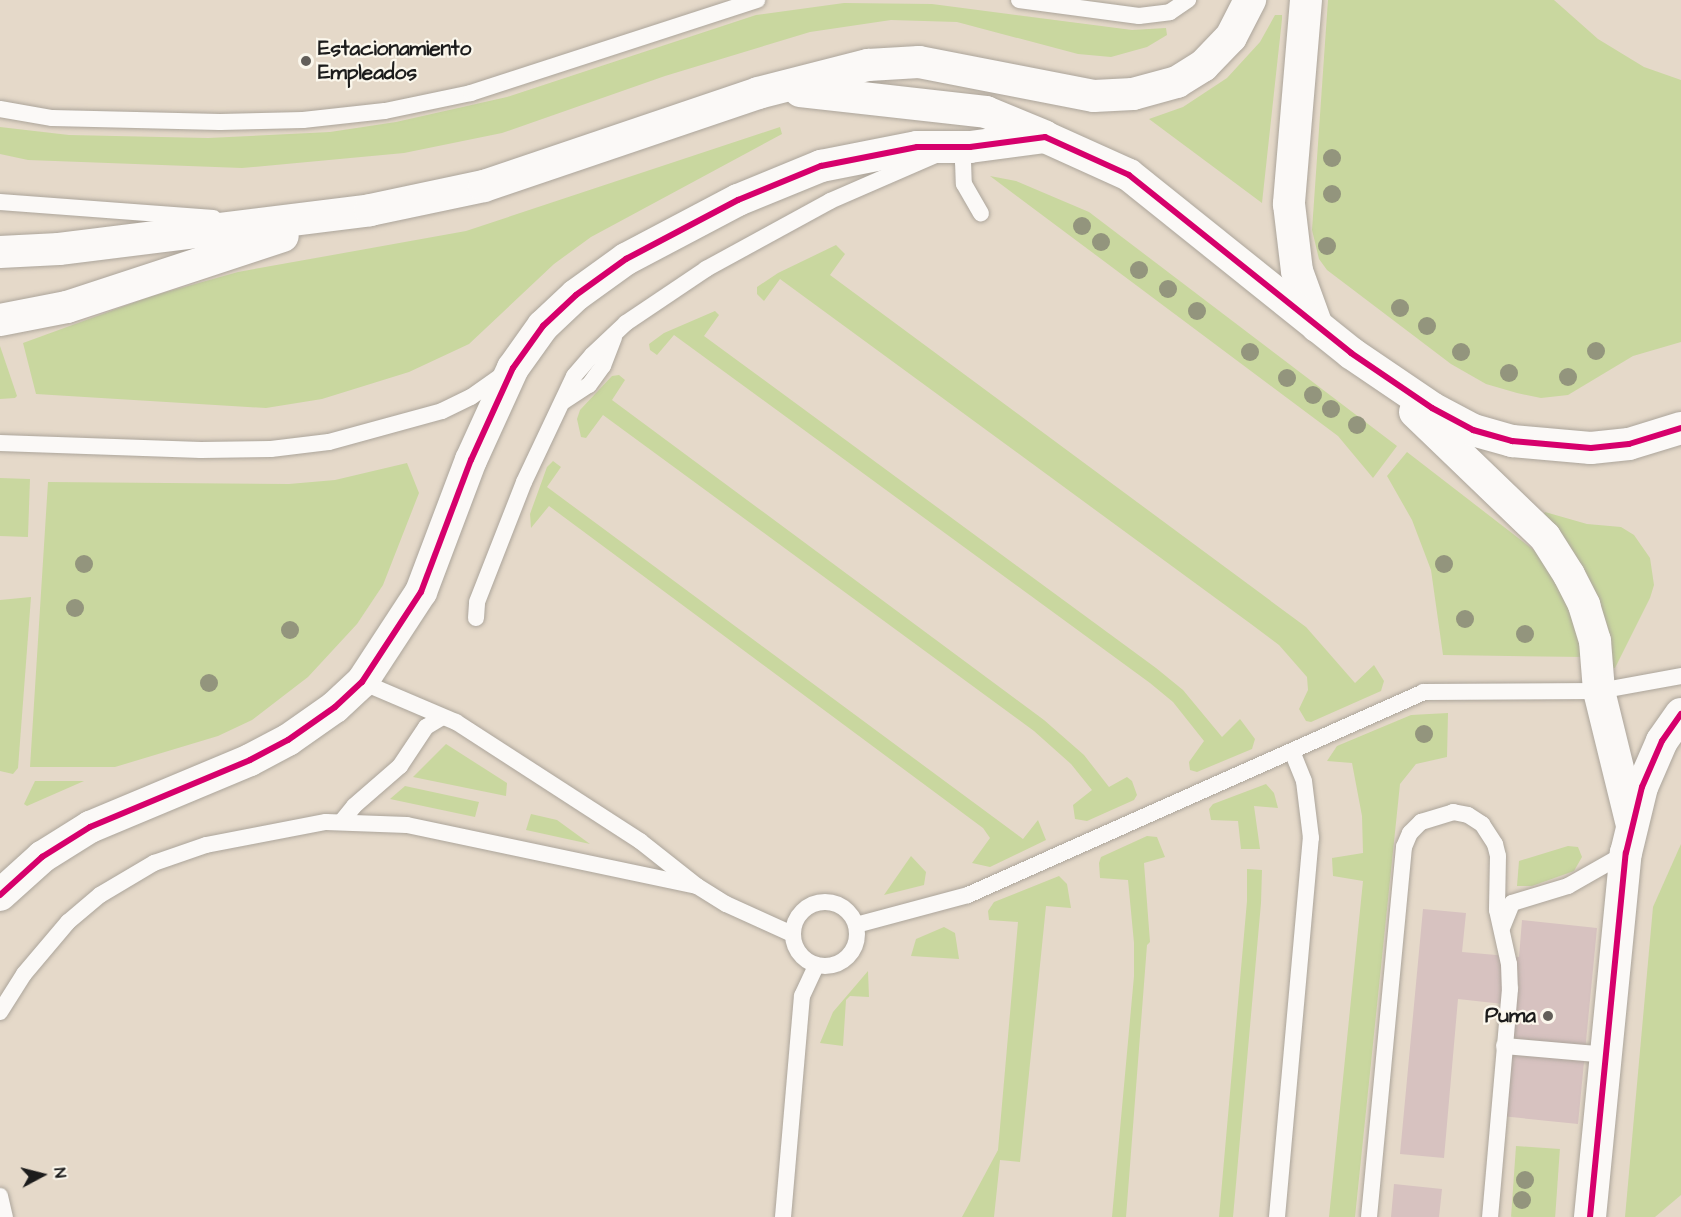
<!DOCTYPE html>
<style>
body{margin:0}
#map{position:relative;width:1681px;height:1217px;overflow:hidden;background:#e5d9c9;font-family:"Architects Daughter",sans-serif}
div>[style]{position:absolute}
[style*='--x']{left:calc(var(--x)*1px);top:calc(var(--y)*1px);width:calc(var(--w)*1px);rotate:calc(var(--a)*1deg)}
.green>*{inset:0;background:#c9d79f;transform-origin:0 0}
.building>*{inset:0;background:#d7c2c0}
.roads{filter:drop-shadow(0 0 2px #aca59b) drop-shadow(0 0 2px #aca59b)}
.service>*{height:16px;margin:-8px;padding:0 8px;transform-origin:8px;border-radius:8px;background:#fbf9f7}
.service>.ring{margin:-8px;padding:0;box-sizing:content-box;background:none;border:16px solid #fbf9f7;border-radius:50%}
.minor>*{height:32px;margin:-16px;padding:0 16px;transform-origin:16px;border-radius:16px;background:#fbf9f7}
.cycleway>*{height:6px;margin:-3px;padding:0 3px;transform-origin:3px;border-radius:3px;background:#d6006c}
.trees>*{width:18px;height:18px;margin:-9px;border-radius:50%;background:#93957d}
.dots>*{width:16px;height:16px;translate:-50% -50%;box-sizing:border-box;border:3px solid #fbf7ec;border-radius:50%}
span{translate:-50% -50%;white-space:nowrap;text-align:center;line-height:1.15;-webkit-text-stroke:4.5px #fbf7ec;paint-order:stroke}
.poi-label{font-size:21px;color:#1c1c1c;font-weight:700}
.left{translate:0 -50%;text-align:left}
.right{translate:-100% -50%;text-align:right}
.north{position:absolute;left:12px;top:1145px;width:60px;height:60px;-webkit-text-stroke:4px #fbf7ec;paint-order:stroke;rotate:83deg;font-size:16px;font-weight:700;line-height:24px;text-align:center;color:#1c1c1c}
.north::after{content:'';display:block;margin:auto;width:21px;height:27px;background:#1c1c1c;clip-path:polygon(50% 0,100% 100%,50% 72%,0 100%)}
</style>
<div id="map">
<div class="green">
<div style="clip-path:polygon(1328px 0,1554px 0,1598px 39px,1644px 67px,1681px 80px,1681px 342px,1633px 356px,1568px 395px,1541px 398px,1517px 393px,1486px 384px,1451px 364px,1327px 270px,1319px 259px,1312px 230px)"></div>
<div style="clip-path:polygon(844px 3px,932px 4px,1132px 30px,1166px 28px,1167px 35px,1147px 47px,1111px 57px,1078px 54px,957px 22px,891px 20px,810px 32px,665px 76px,502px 133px,404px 153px,242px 168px,28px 160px,0 154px,0 127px,69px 135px,208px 138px,330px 132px,396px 122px,507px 97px,756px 15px)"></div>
<div style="clip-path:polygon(1275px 15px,1282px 15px,1282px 19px,1262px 203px,1149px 119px,1183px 107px,1227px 78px,1260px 42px)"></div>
<div style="clip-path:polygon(780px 127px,782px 134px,591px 237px,554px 264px,469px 344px,409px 372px,322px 399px,266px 408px,36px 394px,23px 343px,152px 296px,238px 272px,466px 231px)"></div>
<div style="clip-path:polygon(990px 176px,1016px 181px,1089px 212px,1397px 446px,1373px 478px,1338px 436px)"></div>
<div style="clip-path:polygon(836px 245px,845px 254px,830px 275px,1306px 627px,1355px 683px,1374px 665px,1384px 681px,1381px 691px,1311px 722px,1306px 721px,1299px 709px,1308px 690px,1307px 677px,1279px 645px,1251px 624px,780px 279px,764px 301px,757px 294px,757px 287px,778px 273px)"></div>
<div style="clip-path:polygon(715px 311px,719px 315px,704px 336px,1156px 668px,1183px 690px,1222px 737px,1240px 719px,1255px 739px,1252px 749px,1197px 772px,1190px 770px,1189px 762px,1204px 741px,1173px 702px,1150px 683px,674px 335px,657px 355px,650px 350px,649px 344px,664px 333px)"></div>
<div style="clip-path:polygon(0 346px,17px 396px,15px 398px,0 399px)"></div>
<div style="clip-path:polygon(619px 375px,625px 380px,612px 400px,1044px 720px,1084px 755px,1109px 787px,1127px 777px,1132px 781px,1137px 795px,1134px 800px,1087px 821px,1075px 819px,1073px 805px,1092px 790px,1071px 764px,1034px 731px,603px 415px,586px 438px,581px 437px,577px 419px,580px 410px,612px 376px)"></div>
<div style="clip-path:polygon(1407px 452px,1539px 554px,1569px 604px,1584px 657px,1443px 655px,1431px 570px,1412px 520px,1387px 476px)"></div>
<div style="clip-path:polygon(553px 461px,561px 467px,547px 487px,1023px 839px,1038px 820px,1046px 840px,990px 867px,972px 863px,990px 838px,983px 828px,549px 506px,531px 528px,530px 514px,547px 467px)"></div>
<div style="clip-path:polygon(407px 463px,419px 493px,383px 585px,357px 624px,308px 677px,252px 720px,218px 736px,115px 767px,30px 767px,48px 482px,289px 484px,335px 480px)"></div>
<div style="left:0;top:478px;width:30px;height:58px;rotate:2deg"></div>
<div style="clip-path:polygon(1545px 512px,1587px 524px,1621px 527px,1634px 535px,1650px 558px,1654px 585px,1650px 598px,1615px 668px,1609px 667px,1542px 517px)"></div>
<div style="clip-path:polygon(31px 597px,18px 768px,13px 774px,0 771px,0 600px)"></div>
<div style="clip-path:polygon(1448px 713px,1447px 757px,1416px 764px,1400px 784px,1355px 1217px,1329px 1217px,1363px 881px,1333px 876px,1332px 858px,1363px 853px,1362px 816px,1352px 763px,1327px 761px,1337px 746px,1411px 715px)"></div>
<div style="clip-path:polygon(446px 744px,507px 783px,506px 796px,413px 777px)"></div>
<div style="clip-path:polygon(35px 781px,84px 781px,27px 806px,24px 804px)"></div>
<div style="clip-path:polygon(1266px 784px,1274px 793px,1278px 808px,1254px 806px,1260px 849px,1241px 849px,1238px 821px,1211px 820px,1209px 809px,1213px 804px)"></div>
<div style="clip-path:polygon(405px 786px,479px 802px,475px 817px,390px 799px)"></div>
<div style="clip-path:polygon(531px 814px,557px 820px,590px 844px,526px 830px)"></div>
<div style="clip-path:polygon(1147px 836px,1157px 837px,1165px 857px,1144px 863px,1150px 942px,1147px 945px,1126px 1217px,1112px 1217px,1134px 976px,1134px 943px,1128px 880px,1100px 878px,1099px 863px,1101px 857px)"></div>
<div style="clip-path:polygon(1681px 844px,1681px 1195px,1655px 1217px,1625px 1217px,1653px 907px)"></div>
<div style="clip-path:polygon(1568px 846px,1578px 847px,1582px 857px,1574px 871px,1532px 886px,1517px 886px,1519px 861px)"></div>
<div style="clip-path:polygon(911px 856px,926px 872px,924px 885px,884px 895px)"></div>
<div style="clip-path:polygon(1247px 869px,1262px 870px,1261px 903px,1233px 1217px,1219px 1217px,1247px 901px)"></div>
<div style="clip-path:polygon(1059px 876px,1067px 884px,1071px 908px,1046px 906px,1020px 1162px,1000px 1160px,994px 1217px,962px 1217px,998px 1150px,1018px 922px,989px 920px,988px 911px,994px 902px)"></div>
<div style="clip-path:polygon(944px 927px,955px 933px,959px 959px,911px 956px,916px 939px)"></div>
<div style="clip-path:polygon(868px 971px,869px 997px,850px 996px,846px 1000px,843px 1046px,820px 1043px,833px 1012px)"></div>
<div style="left:1516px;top:1146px;width:44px;height:71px;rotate:4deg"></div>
</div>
<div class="building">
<div style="clip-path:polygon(1423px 909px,1466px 913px,1462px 952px,1519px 957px,1522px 920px,1597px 928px,1578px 1124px,1501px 1116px,1512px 1005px,1458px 999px,1444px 1158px,1400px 1154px)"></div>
<div style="clip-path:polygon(1394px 1184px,1442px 1189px,1439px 1217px,1391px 1217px)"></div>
</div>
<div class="roads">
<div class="service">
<div style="--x:1019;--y:0;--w:121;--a:7.6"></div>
<div style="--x:1139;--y:16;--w:31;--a:-7"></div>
<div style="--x:1170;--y:12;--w:22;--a:-34"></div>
<div style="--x:0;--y:109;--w:53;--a:9.8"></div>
<div style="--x:52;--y:118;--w:168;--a:1.4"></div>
<div style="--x:220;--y:122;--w:83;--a:-1.4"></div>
<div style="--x:303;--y:120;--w:82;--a:-6.3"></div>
<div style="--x:385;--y:111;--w:88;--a:-11.8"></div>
<div style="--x:471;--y:93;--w:301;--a:-18"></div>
<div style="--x:970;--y:147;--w:16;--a:117"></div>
<div style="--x:963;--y:161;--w:23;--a:88"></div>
<div style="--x:964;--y:184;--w:34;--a:60"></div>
<div style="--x:0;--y:202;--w:214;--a:4.3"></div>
<div style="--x:564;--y:401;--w:30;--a:-33"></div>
<div style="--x:589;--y:385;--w:24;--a:-54"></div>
<div style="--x:603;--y:366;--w:31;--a:-69"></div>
<div style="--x:0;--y:443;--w:201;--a:2"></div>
<div style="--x:201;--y:450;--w:70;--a:-0.8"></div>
<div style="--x:271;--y:449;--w:58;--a:-6.9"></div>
<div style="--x:329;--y:442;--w:117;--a:-15.3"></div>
<div style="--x:442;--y:411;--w:32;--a:-26"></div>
<div style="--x:471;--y:397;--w:42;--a:-35.2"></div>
<div style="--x:476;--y:618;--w:16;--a:-86"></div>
<div style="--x:477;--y:602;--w:129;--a:-68.6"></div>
<div style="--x:524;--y:482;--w:117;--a:-64.7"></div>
<div style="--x:574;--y:376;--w:28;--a:-49"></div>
<div style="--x:592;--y:355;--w:47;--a:-43.3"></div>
<div style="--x:626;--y:323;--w:97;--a:-34"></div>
<div style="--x:706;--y:269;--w:141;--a:-28.7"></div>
<div style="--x:830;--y:201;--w:116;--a:-23.5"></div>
<div style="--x:362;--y:682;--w:102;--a:23.1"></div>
<div style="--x:456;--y:722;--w:219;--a:32.9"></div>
<div style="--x:640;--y:841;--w:73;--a:38.3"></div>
<div style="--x:697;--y:886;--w:34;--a:32"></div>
<div style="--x:726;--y:904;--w:72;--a:24.4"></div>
<div style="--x:342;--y:821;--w:19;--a:-51"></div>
<div style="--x:354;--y:806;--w:61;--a:-41"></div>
<div style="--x:400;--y:766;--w:47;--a:-56.3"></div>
<div style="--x:426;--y:727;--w:17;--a:-31"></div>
<div class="ring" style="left:793px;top:902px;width:48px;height:48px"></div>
<div style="--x:856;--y:925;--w:116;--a:-15"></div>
<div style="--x:968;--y:895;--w:498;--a:-24"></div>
<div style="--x:1423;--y:692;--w:176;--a:-0.3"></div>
<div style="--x:1599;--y:691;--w:83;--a:-10.4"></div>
<div style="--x:1502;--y:928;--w:27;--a:-68"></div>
<div style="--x:1512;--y:903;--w:59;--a:-16.9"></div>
<div style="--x:1568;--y:886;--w:67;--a:-29.6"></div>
<div style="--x:0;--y:1012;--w:45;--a:-57.7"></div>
<div style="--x:24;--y:974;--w:68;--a:-49.8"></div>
<div style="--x:68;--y:922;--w:42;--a:-40.2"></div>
<div style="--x:100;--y:895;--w:63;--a:-30.7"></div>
<div style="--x:154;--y:863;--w:55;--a:-19.1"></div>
<div style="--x:206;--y:845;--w:122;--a:-10.9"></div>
<div style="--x:326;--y:822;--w:81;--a:2.1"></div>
<div style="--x:407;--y:825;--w:296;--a:11.9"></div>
<div style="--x:1504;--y:1046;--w:102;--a:5"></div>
<div style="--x:0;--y:1196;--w:22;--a:77"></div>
<div style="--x:783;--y:1217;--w:222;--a:-85.1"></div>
<div style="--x:802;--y:996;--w:33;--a:-65"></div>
<div style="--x:1277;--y:1217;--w:381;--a:-84.9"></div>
<div style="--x:1311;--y:838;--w:57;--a:-97"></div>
<div style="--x:1304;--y:781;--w:32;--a:-112"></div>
<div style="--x:1369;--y:1217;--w:372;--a:-84.6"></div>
<div style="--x:1404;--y:847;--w:15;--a:-67"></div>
<div style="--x:1410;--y:833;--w:16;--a:-45"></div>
<div style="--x:1421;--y:822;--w:34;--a:-17"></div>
<div style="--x:1453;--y:812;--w:15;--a:11"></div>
<div style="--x:1468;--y:815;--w:17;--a:33"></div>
<div style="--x:1482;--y:824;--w:24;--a:57"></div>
<div style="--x:1495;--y:844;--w:12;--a:76"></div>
<div style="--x:1498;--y:856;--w:54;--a:91.1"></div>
<div style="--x:1497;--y:910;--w:55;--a:77.5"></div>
<div style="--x:1509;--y:964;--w:25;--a:88"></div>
<div style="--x:1510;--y:989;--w:229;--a:95"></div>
</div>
<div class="minor">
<div style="--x:1306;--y:0;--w:205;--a:94.8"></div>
<div style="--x:1289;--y:204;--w:67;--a:83.2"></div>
<div style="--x:1297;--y:271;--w:59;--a:70"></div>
<div style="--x:800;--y:91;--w:187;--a:6.4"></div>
<div style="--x:986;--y:112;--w:63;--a:22.5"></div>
<div style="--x:0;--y:252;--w:59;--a:-2.9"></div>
<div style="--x:59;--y:249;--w:313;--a:-7.1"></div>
<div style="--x:370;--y:210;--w:116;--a:-11.9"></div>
<div style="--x:484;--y:186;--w:289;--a:-18.7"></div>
<div style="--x:758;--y:93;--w:114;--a:-14.3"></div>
<div style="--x:868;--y:65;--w:51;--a:-3.4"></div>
<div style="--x:919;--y:62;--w:178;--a:11"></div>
<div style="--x:1094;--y:96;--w:39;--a:-3"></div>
<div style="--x:1133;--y:94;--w:46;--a:-15.3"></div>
<div style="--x:1177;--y:82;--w:31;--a:-32"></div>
<div style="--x:1203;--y:66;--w:40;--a:-46"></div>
<div style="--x:1231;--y:37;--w:42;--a:-62.8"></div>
<div style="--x:0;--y:320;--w:68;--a:-11"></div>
<div style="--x:67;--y:307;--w:227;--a:-18.2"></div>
<div style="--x:1415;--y:412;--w:180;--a:43.9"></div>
<div style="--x:1545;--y:537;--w:45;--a:57.7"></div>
<div style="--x:1569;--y:575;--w:34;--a:63"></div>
<div style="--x:1584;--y:605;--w:38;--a:73"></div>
<div style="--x:1595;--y:641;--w:50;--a:85.4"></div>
<div style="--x:1599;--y:691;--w:138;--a:76.2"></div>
<div style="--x:0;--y:895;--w:57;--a:-42.1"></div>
<div style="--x:42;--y:857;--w:57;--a:-32"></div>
<div style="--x:90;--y:827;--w:173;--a:-22.7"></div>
<div style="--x:250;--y:760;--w:43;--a:-27.8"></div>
<div style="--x:288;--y:740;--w:57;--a:-35.1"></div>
<div style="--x:335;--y:707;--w:37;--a:-43"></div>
<div style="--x:362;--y:682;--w:108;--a:-56.8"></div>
<div style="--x:421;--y:592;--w:141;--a:-69.3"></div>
<div style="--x:471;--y:460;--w:101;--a:-65.5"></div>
<div style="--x:513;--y:368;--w:52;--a:-54.5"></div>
<div style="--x:543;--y:326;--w:45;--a:-43.2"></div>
<div style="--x:576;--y:295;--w:62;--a:-35.8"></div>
<div style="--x:626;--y:259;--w:127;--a:-27.8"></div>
<div style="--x:738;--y:200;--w:90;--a:-22.3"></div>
<div style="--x:821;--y:166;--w:98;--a:-11.2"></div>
<div style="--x:917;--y:147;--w:53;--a:0"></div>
<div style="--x:970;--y:147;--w:76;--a:-7.6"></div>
<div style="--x:1045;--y:137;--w:92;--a:24.3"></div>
<div style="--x:1129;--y:175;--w:285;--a:38.7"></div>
<div style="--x:1351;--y:353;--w:98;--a:34.2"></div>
<div style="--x:1432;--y:408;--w:47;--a:28.2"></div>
<div style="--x:1473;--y:430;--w:41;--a:15.8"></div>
<div style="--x:1512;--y:441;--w:79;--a:5.1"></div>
<div style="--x:1591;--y:448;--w:38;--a:-6"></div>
<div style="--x:1629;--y:444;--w:54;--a:-17.1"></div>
<div style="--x:1590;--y:1217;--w:366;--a:-84.4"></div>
<div style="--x:1626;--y:853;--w:68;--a:-76.4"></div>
<div style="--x:1642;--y:787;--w:50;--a:-66.5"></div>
<div style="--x:1662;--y:741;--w:33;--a:-55"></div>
</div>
</div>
<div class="cycleway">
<div style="--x:0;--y:895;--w:57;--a:-42.1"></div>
<div style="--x:42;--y:857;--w:57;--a:-32"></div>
<div style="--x:90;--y:827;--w:173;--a:-22.7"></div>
<div style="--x:250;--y:760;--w:43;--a:-27.8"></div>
<div style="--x:288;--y:740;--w:57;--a:-35.1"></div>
<div style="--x:335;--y:707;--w:37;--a:-43"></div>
<div style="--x:362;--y:682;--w:108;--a:-56.8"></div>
<div style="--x:421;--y:592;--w:141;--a:-69.3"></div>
<div style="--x:471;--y:460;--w:101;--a:-65.5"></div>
<div style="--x:513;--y:368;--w:52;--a:-54.5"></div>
<div style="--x:543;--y:326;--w:45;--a:-43.2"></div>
<div style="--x:576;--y:295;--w:62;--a:-35.8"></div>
<div style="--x:626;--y:259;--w:127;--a:-27.8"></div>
<div style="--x:738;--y:200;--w:90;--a:-22.3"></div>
<div style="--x:821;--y:166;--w:98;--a:-11.2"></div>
<div style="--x:917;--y:147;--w:53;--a:0"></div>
<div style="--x:970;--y:147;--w:76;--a:-7.6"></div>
<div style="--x:1045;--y:137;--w:92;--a:24.3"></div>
<div style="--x:1129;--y:175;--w:285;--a:38.7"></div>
<div style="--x:1351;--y:353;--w:98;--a:34.2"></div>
<div style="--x:1432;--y:408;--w:47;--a:28.2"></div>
<div style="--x:1473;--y:430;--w:41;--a:15.8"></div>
<div style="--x:1512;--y:441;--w:79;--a:5.1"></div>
<div style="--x:1591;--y:448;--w:38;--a:-6"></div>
<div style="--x:1629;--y:444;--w:54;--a:-17.1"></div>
<div style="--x:1590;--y:1217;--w:366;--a:-84.4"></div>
<div style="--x:1626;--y:853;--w:68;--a:-76.4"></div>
<div style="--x:1642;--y:787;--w:50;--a:-66.5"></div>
<div style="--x:1662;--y:741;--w:33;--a:-55"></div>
</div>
<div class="trees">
<div style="left:1332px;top:158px"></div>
<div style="left:1332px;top:194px"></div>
<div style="left:1082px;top:226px"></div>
<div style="left:1101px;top:242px"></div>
<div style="left:1327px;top:246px"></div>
<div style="left:1139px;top:270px"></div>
<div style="left:1168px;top:289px"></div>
<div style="left:1400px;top:308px"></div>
<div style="left:1197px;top:311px"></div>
<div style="left:1427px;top:326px"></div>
<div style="left:1596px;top:351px"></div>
<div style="left:1250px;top:352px"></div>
<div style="left:1461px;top:352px"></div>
<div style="left:1509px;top:373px"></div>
<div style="left:1568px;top:377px"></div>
<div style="left:1287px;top:378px"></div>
<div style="left:1313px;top:395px"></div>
<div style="left:1331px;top:409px"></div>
<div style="left:1357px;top:425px"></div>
<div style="left:84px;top:564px"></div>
<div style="left:1444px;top:564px"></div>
<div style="left:75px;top:608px"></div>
<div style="left:1465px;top:619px"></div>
<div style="left:290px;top:630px"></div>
<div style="left:1525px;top:634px"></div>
<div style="left:209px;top:683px"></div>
<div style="left:1424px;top:734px"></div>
<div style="left:1525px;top:1180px"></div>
<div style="left:1522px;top:1200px"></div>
</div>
<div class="dots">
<div style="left:306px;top:61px;background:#625e59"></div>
<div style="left:1548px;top:1016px;background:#625e59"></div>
</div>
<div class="poi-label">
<span class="left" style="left:318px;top:61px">Estacionamiento<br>Empleados</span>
<span class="right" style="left:1536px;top:1016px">Puma</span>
</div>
<div class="north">N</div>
</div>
